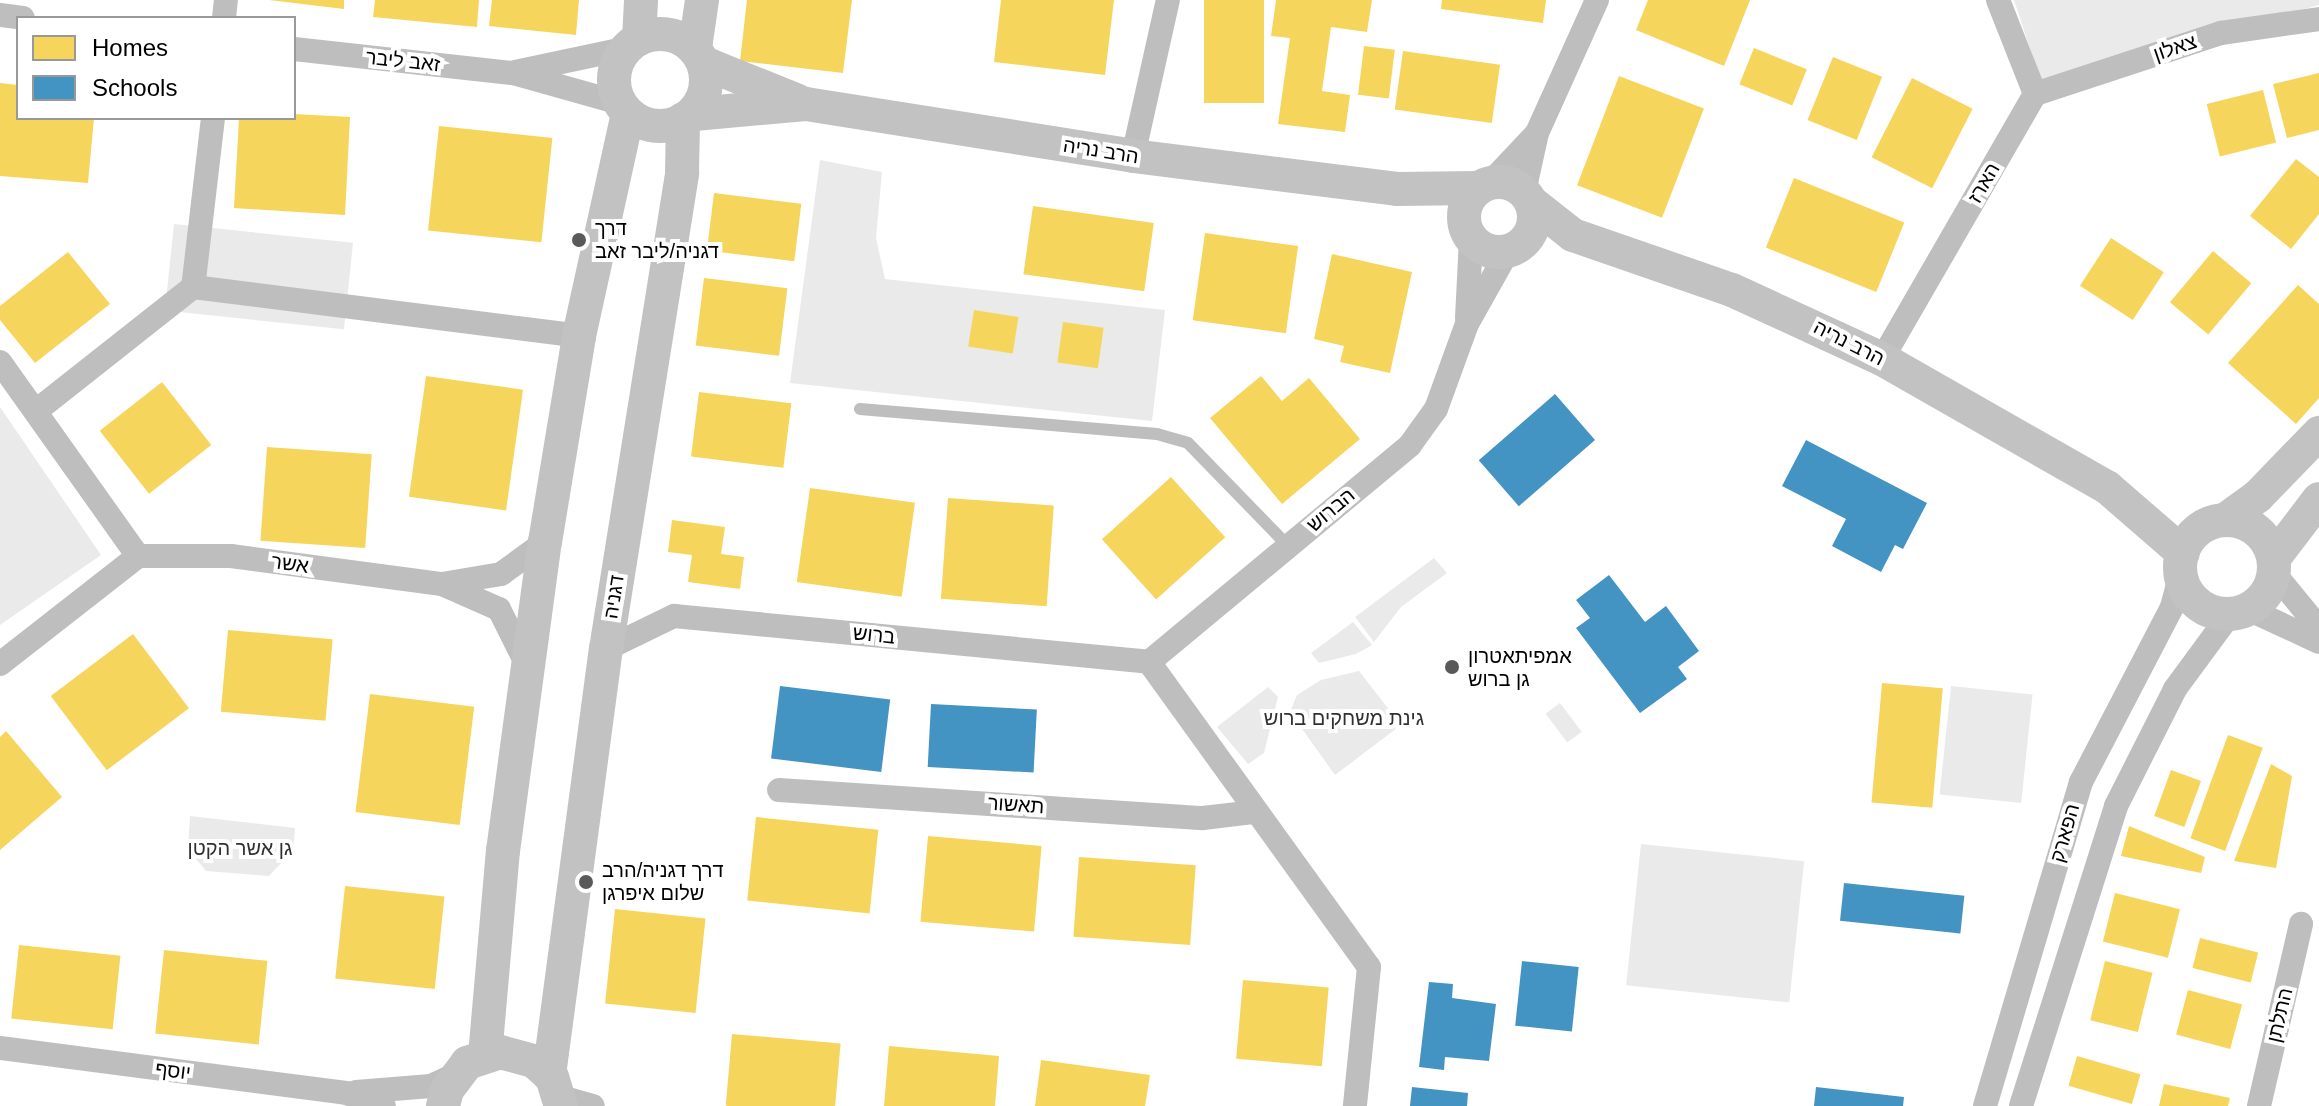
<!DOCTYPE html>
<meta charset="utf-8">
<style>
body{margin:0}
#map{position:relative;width:2319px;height:1106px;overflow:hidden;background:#fff;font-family:Arial,"Noto Sans Hebrew",sans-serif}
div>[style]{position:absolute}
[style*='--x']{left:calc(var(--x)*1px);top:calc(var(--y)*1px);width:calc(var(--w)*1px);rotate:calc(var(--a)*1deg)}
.green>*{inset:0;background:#eaeaea;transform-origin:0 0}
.homes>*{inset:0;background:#f6d55c;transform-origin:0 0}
.schools>*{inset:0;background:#4393c3;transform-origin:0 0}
.lane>*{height:12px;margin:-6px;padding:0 6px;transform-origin:6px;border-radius:6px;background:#bebebe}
.street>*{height:24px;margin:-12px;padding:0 12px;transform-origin:12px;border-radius:12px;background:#bebebe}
.secondary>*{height:34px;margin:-17px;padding:0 17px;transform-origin:17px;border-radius:17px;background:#c2c2c2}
.secondary>.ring{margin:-17px;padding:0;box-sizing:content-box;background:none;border:34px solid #c2c2c2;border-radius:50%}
.dots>*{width:22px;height:22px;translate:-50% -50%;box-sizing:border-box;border:4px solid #fff;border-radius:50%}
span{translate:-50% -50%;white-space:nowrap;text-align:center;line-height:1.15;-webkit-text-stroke:8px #fff;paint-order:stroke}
.street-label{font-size:20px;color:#000}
.poi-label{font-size:20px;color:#000}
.left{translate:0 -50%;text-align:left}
.park-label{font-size:20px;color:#303030}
.legend{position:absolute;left:16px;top:16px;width:280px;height:104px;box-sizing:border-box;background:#fff;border:2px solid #999;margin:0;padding:10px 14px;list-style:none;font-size:24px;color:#000}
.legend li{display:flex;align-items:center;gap:16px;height:40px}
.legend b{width:40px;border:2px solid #999}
</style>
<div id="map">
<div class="green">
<div style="clip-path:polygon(2014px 0,2319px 0,2319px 5px,2041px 82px)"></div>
<div style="clip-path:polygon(820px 160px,882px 172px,876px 238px,885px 279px,1165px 310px,1152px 421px,790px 383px)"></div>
<div style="left:174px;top:224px;width:180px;height:87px;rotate:6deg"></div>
<div style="clip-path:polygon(0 407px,101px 555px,0 625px)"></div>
<div style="clip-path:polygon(1434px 558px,1447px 573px,1401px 607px,1374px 642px,1355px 617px)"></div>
<div style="clip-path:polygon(1353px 622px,1372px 645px,1356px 654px,1319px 663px,1311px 653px)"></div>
<div style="clip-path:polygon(1359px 671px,1401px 725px,1335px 775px,1290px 712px,1297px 695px,1321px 680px)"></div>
<div style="left:1951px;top:686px;width:82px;height:109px;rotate:6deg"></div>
<div style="clip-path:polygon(1268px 687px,1278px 697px,1264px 753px,1248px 764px,1217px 727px)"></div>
<div style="left:1560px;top:703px;width:36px;height:18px;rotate:53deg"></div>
<div style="clip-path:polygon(190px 816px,295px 828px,293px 850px,269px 876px,206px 871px,188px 849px)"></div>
<div style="left:1641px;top:844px;width:164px;height:142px;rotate:6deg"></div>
</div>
<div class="homes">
<div style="clip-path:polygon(269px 0,344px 0,344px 9px)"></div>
<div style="clip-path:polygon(375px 0,479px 0,477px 27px,373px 17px)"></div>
<div style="clip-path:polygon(492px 0,579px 0,576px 35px,489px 26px)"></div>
<div style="clip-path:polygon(747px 0,852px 0,843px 73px,740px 61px)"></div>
<div style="clip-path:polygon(1001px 0,1114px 0,1105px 75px,994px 62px)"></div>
<div style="left:1204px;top:0;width:60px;height:103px"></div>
<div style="clip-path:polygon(1276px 0,1372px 0,1367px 32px,1331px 27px,1322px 91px,1350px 95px,1345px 132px,1278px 124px,1290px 38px,1271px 36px)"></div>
<div style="clip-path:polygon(1442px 0,1546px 0,1543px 23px,1441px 9px)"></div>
<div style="clip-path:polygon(1648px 0,1750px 0,1724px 66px,1636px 30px)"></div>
<div style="left:1364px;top:46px;width:31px;height:49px;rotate:7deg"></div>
<div style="left:1754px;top:48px;width:57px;height:39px;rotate:22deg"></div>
<div style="left:1403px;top:51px;width:98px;height:59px;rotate:8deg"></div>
<div style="left:1833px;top:57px;width:53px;height:68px;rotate:22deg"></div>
<div style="clip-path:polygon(2319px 73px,2319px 130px,2287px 138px,2273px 84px)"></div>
<div style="left:1619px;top:76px;width:91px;height:117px;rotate:21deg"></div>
<div style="left:1912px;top:78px;width:68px;height:89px;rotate:27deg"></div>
<div style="clip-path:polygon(0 83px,18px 85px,18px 118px,94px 118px,88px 183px,0 176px)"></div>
<div style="left:2263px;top:90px;width:54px;height:58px;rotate:76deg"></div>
<div style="clip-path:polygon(294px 114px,350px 117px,345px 215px,234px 208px,239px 118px)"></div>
<div style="left:439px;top:126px;width:114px;height:105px;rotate:6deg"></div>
<div style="clip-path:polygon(2296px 159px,2319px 177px,2319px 214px,2291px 249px,2250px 216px)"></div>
<div style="left:1794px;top:178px;width:119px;height:75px;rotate:22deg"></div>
<div style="left:714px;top:193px;width:88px;height:58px;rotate:7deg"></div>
<div style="left:1033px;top:206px;width:122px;height:69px;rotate:8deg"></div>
<div style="left:1205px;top:233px;width:94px;height:88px;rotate:8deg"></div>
<div style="left:2111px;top:238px;width:63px;height:57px;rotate:33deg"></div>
<div style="left:2213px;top:251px;width:50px;height:67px;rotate:40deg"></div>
<div style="clip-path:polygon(68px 252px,110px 304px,35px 363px,0 320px,0 306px)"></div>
<div style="clip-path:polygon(1332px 254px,1412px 272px,1390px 373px,1340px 362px,1344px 346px,1314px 339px)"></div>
<div style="left:704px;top:278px;width:84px;height:68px;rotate:7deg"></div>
<div style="clip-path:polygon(2298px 285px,2319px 304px,2319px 398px,2296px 424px,2228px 363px)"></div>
<div style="left:974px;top:310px;width:45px;height:37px;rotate:9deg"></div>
<div style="left:1063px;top:322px;width:41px;height:41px;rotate:8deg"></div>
<div style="left:426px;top:376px;width:98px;height:122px;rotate:8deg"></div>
<div style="clip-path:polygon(1261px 376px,1282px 401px,1309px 378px,1360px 439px,1282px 504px,1210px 418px)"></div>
<div style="left:162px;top:382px;width:80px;height:79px;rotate:52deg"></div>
<div style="left:699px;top:392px;width:93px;height:65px;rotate:7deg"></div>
<div style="left:267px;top:447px;width:105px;height:94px;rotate:4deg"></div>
<div style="left:1171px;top:477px;width:81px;height:93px;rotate:48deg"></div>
<div style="left:810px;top:488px;width:106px;height:95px;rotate:8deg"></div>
<div style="left:948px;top:498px;width:106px;height:101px;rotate:4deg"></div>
<div style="clip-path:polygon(672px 520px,725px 527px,721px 554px,744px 557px,740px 589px,688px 582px,692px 555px,668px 552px)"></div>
<div style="left:228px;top:630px;width:105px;height:82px;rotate:5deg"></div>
<div style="left:133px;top:634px;width:93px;height:103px;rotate:53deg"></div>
<div style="left:1882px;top:683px;width:61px;height:120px;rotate:5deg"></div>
<div style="left:370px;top:694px;width:105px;height:119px;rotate:7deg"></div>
<div style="clip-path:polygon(6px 731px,62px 797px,0 850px,0 737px)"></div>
<div style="left:2228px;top:735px;width:37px;height:110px;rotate:20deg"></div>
<div style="clip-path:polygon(2271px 764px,2292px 776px,2276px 868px,2234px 861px)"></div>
<div style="left:2171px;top:770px;width:32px;height:49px;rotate:20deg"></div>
<div style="left:756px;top:817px;width:123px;height:84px;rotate:6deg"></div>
<div style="clip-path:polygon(2129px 826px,2205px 857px,2201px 873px,2121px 856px)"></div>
<div style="left:928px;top:836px;width:114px;height:86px;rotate:5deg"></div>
<div style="left:1079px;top:857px;width:117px;height:80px;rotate:4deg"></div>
<div style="left:345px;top:886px;width:100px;height:93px;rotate:6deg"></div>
<div style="left:2115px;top:893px;width:67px;height:50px;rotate:14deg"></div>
<div style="left:615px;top:909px;width:91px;height:95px;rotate:6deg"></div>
<div style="left:2200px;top:938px;width:60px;height:31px;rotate:14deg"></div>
<div style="left:19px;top:945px;width:102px;height:74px;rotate:6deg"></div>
<div style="left:164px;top:950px;width:104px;height:84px;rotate:6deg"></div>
<div style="left:2105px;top:961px;width:49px;height:61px;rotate:14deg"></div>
<div style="left:1243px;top:980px;width:86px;height:79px;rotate:5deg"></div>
<div style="left:2188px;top:990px;width:56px;height:46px;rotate:15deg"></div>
<div style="left:732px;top:1034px;width:109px;height:72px;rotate:5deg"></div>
<div style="clip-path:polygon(889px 1046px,999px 1056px,995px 1106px,884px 1106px)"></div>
<div style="left:2077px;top:1056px;width:66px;height:31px;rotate:16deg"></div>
<div style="clip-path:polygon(1041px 1060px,1150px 1075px,1145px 1106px,1035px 1106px)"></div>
<div style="clip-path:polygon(2164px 1084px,2230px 1098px,2228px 1106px,2159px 1106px)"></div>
</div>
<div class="schools">
<div style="left:1555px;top:394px;width:61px;height:101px;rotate:49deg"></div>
<div style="clip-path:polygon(1806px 440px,1927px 503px,1903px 549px,1895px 545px,1881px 572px,1832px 546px,1846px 519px,1782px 486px)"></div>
<div style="clip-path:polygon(1609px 575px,1645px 622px,1666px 606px,1699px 651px,1678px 667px,1687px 679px,1640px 713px,1576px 628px,1590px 618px,1576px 600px)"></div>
<div style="left:780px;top:686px;width:111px;height:73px;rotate:7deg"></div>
<div style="left:931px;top:704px;width:106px;height:63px;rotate:3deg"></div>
<div style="left:1844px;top:883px;width:121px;height:38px;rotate:6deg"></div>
<div style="left:1522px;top:961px;width:57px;height:65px;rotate:6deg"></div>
<div style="clip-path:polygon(1429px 982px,1453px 984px,1452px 998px,1496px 1004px,1489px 1061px,1445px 1057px,1444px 1070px,1419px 1067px)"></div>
<div style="clip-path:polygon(1412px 1087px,1468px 1093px,1467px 1106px,1410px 1106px)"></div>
<div style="clip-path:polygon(1816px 1087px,1904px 1097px,1903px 1106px,1814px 1106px)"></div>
</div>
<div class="lane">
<div style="--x:860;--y:409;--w:298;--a:4.8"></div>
<div style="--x:1157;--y:434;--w:32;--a:16"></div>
<div style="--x:1188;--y:443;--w:144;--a:45.8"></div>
</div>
<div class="street">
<div style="--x:1998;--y:0;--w:101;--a:68.5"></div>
<div style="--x:0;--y:15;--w:23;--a:7"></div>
<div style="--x:224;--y:18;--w:18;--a:-84"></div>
<div style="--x:294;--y:49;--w:220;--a:6.3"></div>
<div style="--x:513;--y:73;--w:111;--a:15.7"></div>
<div style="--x:515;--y:72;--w:116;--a:-12"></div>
<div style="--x:2035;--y:94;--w:196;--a:-18.2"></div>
<div style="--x:2221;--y:33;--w:99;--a:-8.1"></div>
<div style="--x:213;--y:118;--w:170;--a:96.7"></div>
<div style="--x:193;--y:287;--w:389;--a:7.2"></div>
<div style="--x:1133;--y:156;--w:160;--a:-77.4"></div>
<div style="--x:1490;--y:183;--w:66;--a:-46.8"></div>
<div style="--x:1524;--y:192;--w:60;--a:-77.6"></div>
<div style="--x:1537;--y:133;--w:146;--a:-65.7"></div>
<div style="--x:1467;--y:318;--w:79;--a:-87.1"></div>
<div style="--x:1882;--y:359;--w:306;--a:-60"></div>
<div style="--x:0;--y:362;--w:238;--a:54.6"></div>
<div style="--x:36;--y:411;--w:200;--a:-38.3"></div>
<div style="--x:2274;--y:573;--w:71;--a:50.7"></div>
<div style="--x:442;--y:584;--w:60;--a:-9.6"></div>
<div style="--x:501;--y:574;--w:54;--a:-36"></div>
<div style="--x:2248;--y:609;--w:78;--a:24.9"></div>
<div style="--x:606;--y:649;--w:76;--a:-25.9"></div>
<div style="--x:674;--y:616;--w:477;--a:5.5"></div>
<div style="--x:1149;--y:662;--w:339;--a:-39.7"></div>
<div style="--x:1410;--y:445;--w:44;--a:-54.2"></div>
<div style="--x:1436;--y:409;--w:90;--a:-70"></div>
<div style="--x:1467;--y:324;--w:84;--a:-60.7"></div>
<div style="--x:1149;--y:662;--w:376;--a:54.2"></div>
<div style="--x:1369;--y:967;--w:140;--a:95.8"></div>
<div style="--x:0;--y:664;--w:175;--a:-38"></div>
<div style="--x:138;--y:556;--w:93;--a:0"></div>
<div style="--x:231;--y:556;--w:213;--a:7.6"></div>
<div style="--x:442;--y:584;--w:62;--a:23.7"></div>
<div style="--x:499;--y:609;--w:63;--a:63.4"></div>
<div style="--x:779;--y:790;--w:425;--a:3.8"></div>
<div style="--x:1203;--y:818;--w:50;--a:-6.8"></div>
<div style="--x:0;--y:1048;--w:349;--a:7.4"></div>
<div style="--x:346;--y:1093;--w:40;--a:18.9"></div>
<div style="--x:356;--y:1092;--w:75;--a:-4.6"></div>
<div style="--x:431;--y:1086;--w:26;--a:-25"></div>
<div style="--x:561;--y:1097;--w:33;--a:16"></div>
<div style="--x:1985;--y:1106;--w:338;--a:-73.5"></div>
<div style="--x:2081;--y:782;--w:197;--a:-62.5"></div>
<div style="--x:2172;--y:607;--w:34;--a:-75"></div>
<div style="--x:2021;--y:1106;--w:315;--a:-72.4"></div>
<div style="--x:2116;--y:806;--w:131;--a:-63.2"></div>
<div style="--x:2175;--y:689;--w:93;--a:-53.7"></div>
<div style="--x:2259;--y:1106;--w:187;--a:-77"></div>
</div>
<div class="secondary">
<div class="ring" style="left:614px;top:34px;width:58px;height:58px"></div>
<div style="--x:639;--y:39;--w:39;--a:-87"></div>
<div style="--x:695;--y:48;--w:49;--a:-81.7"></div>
<div style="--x:704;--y:63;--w:101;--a:22"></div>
<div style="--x:694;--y:114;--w:112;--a:-5.1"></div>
<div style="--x:806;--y:104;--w:331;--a:9"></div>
<div style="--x:1133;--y:156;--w:266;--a:7.1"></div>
<div style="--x:1397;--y:189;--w:81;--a:-0.7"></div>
<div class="ring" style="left:1464px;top:182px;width:36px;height:36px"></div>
<div style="--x:1531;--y:202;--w:53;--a:38.2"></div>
<div style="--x:1573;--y:235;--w:168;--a:19.1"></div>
<div style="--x:1732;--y:290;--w:165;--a:24.7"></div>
<div style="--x:1882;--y:359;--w:260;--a:29.7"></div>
<div style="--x:2108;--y:488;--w:99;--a:40.9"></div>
<div style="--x:2225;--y:520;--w:41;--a:-36"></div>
<div style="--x:2258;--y:496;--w:88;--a:-45.9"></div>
<div class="ring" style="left:2180px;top:520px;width:60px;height:60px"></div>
<div style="--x:2274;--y:558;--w:74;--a:-52.7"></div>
<div style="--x:485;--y:1056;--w:206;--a:-85"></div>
<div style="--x:503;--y:851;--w:312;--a:-82.3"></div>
<div style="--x:545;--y:542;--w:209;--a:-80.6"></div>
<div style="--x:579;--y:336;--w:227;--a:-77.6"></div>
<div style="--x:549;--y:1075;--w:430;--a:-82.4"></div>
<div style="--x:606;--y:649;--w:482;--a:-80.9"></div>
<div style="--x:682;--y:173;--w:54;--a:-88.9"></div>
<div style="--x:443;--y:1106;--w:16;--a:-76"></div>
<div style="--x:447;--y:1090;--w:34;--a:-53"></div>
<div style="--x:467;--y:1063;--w:35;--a:-18"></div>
<div style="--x:500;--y:1052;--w:35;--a:15"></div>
<div style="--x:534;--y:1061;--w:24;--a:42"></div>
<div style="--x:552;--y:1077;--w:30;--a:73"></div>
</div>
<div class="dots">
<div style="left:579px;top:240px;background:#595959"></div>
<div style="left:1452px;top:667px;background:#595959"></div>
<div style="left:586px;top:882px;background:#595959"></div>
</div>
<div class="street-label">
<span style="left:2175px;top:48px;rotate:-19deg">צאלון</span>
<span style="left:403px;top:61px;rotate:6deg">זאב ליבר</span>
<span style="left:1101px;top:151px;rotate:9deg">הרב נריה</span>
<span style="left:1984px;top:183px;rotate:-60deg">הארז</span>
<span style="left:1849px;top:343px;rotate:27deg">הרב נריה</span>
<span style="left:1331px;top:510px;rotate:-40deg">הברוש</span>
<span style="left:290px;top:564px;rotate:8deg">אשר</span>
<span style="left:614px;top:597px;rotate:-81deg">דגניה</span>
<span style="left:874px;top:635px;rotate:6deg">ברוש</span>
<span style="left:1016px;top:805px;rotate:4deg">תאשור</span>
<span style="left:2065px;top:833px;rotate:-74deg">הפארק</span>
<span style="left:2280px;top:1015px;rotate:-77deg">התלתן</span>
<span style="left:173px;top:1071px;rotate:7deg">יוסף</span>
</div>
<div class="poi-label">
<span class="left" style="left:595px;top:240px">דרך<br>דגניה/ליבר זאב</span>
<span class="left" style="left:1468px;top:668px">אמפיתאטרון<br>גן ברוש</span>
<span class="left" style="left:602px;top:882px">דרך דגניה/הרב<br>שלום איפרגן</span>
</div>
<div class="park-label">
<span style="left:1344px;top:718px">גינת משחקים ברוש</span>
<span style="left:240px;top:848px">גן אשר הקטן</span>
</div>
<ul class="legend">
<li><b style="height:22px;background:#f6d55c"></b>Homes</li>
<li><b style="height:22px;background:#4393c3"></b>Schools</li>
</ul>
</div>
